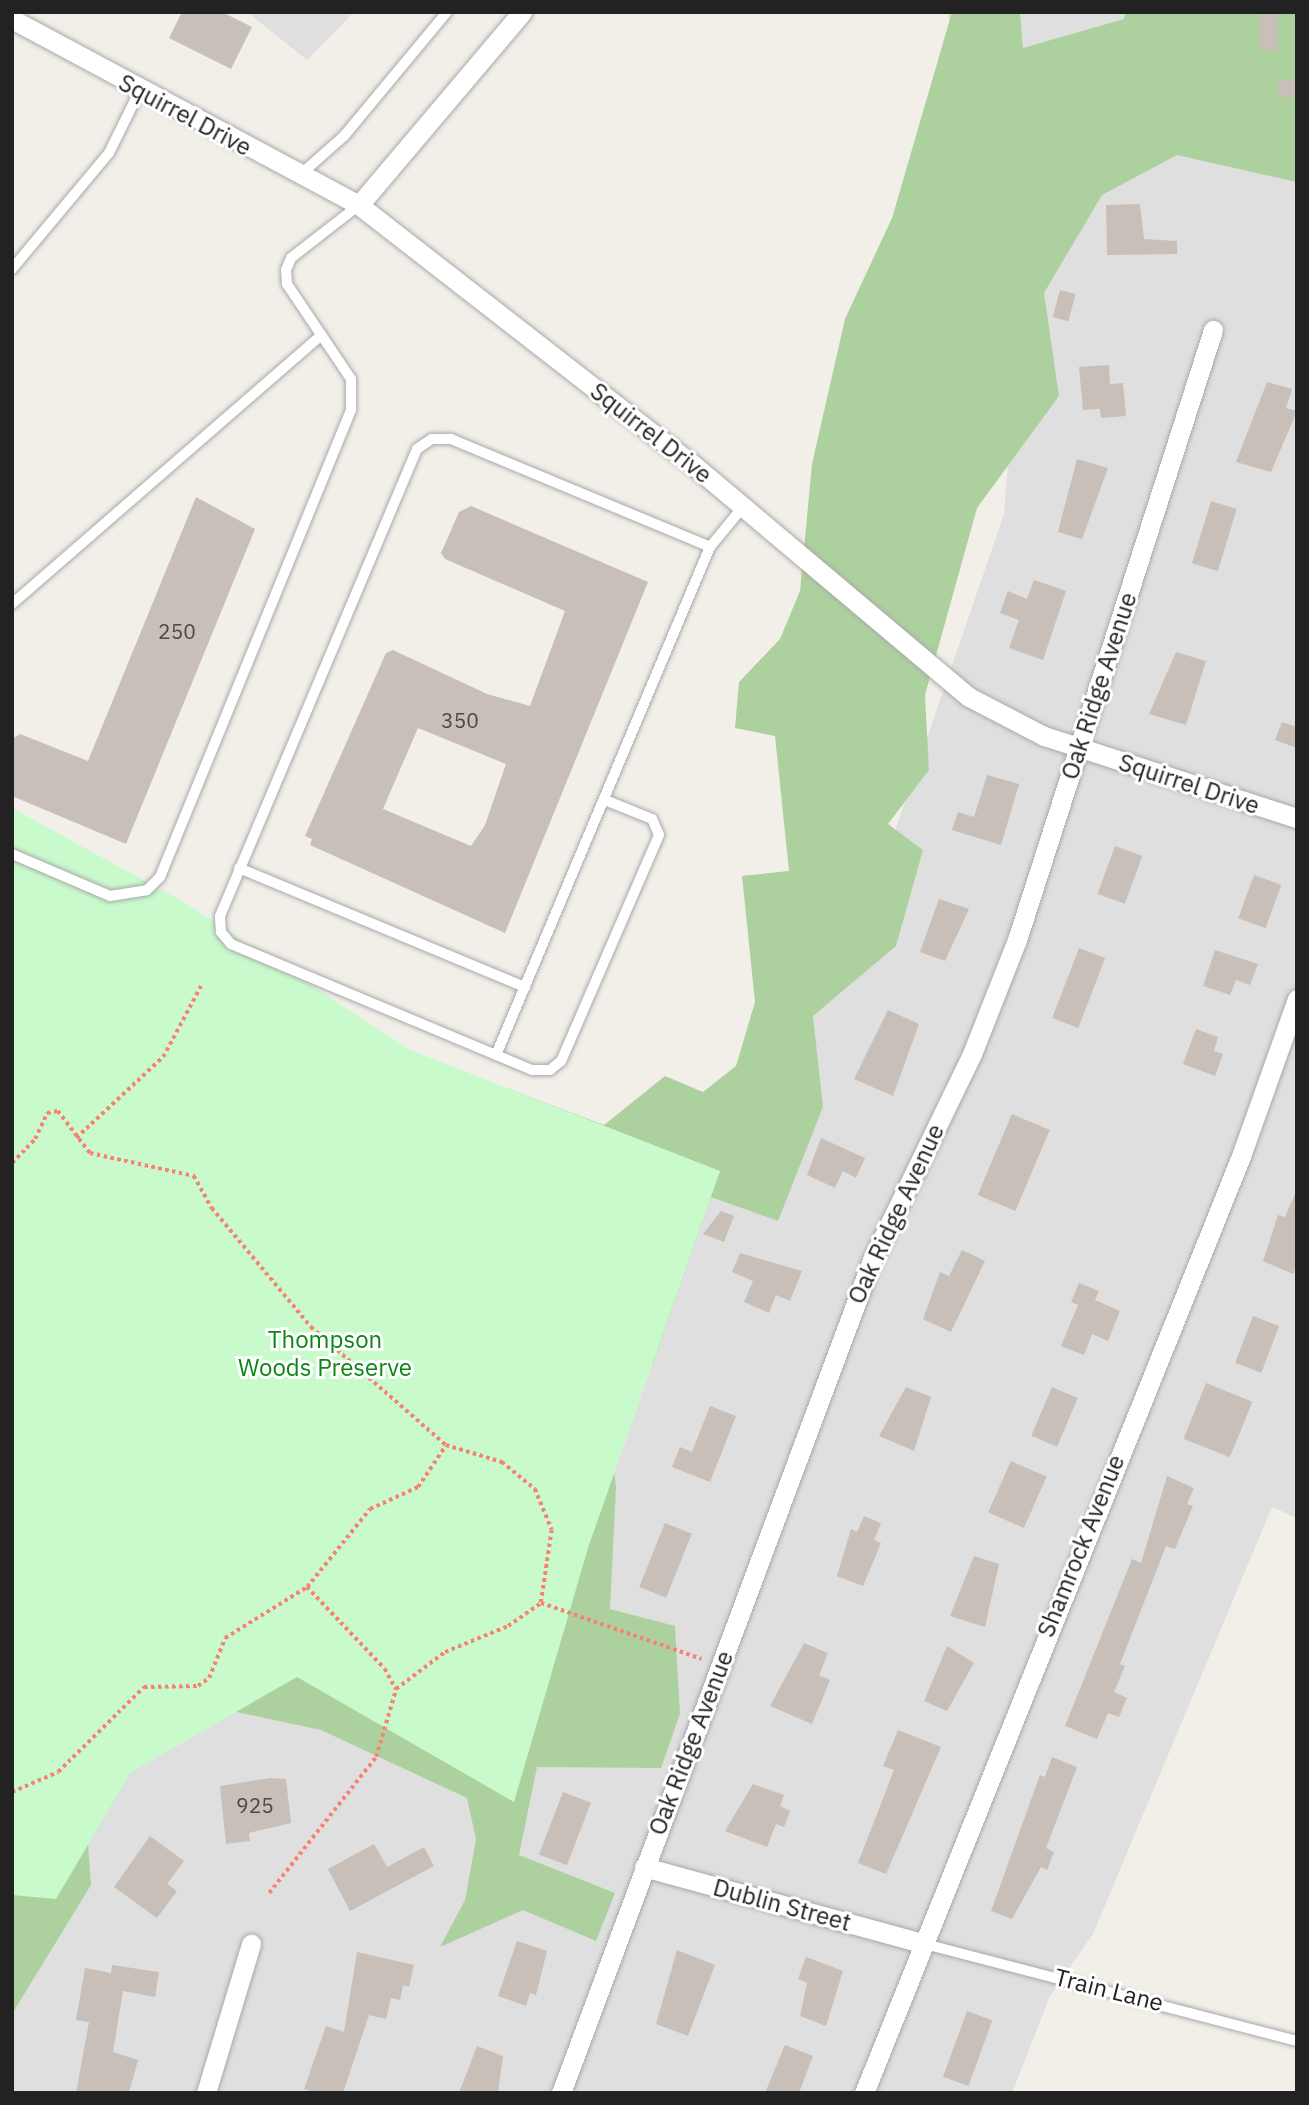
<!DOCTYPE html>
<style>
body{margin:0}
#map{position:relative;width:1309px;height:2105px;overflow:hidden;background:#f2efe9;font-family:"IBM Plex Sans",sans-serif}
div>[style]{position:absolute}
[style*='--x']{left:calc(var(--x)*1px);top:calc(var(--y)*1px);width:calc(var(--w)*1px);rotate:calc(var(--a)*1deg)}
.residential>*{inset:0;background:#e0dfdf}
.forest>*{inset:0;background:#add19e}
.park>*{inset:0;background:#c8facc}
.building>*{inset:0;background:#c7bfb8;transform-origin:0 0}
.path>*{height:3.5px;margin-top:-1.75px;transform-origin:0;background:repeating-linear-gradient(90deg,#fa8072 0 3.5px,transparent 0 7px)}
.roads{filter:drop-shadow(0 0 2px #a9a9a9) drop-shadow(0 0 2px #a9a9a9)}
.lane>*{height:10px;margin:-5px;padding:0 5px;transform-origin:5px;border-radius:5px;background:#fff}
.street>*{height:19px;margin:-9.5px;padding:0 9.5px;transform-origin:9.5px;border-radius:9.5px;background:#fff}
span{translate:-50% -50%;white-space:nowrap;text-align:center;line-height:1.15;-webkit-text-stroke:6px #fff;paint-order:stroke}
.number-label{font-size:21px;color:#4b4948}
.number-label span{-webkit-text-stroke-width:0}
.street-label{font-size:24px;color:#222}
.park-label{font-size:24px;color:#0c8416}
.frame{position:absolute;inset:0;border:14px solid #222;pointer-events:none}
</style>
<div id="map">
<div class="residential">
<div style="clip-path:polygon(247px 12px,354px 12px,307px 60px)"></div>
<div style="clip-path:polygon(947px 12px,1297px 12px,1297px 1518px,1272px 1507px,1093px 1934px,1050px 1996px,1012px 2093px,12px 2093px,12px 1895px,56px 1898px,131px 1772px,297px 1677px,588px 1548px,720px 1171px,874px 892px,1004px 514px,1021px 291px)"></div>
</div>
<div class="forest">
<div style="clip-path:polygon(952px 12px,1020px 12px,1023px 48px,1124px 19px,1125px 12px,1297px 12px,1297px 182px,1177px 155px,1102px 195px,1044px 293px,1059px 396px,977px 508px,925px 695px,929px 770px,888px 824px,923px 850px,896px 946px,813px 1016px,823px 1107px,778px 1221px,711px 1197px,653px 1363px,602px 1379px,616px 1487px,610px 1609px,675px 1626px,680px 1714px,661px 1768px,537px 1767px,519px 1855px,615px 1893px,596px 1941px,523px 1910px,440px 1947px,465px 1900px,476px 1839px,467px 1798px,321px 1730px,212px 1707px,131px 1772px,88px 1844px,91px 1885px,12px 2014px,12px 883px,429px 1088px,504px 1087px,604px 1125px,665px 1076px,703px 1092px,736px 1066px,755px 1002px,742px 876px,789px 871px,775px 736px,735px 728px,739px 682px,780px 639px,800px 591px,812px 464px,845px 319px,892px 218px)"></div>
</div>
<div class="park">
<div style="clip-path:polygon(12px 808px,187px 904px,410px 1050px,720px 1171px,588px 1548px,514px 1802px,297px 1677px,131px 1772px,56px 1899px,12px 1895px)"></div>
</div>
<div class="building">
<div style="clip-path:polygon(182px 12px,222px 12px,252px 27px,231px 69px,169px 38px)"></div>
<div style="left:1260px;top:12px;width:17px;height:39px"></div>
<div style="left:1297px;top:80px;width:17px;height:19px;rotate:90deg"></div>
<div style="clip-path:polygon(1140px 204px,1144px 239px,1177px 241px,1177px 254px,1107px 255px,1106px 205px)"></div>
<div style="left:1060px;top:290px;width:16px;height:28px;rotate:15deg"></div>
<div style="clip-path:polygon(1109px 365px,1110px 384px,1123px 383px,1126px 416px,1101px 418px,1100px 409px,1083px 410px,1079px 367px)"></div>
<div style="clip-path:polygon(1267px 382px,1292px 389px,1286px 408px,1297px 411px,1271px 472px,1236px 462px)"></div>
<div style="clip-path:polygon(1077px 459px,1108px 468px,1082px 539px,1058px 532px)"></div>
<div style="clip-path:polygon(196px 497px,255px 529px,126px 844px,12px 796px,12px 739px,20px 734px,88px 761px)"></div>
<div style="left:1211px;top:501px;width:27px;height:65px;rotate:17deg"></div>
<div style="clip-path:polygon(evenodd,471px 506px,648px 582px,505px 933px,310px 845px,312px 839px,305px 836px,386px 653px,393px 650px,487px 694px,530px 706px,565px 611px,445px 559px,441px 553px,459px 512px,471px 506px,418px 728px,506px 764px,485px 825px,471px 846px,383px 809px,418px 728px)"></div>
<div style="clip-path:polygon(1034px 580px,1066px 591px,1043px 660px,1009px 648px,1019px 620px,1000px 613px,1008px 591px,1027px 599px)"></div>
<div style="clip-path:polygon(1176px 652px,1206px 661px,1186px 725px,1149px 714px)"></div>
<div style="clip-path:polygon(1282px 722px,1297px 727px,1297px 748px,1275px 740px)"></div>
<div style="clip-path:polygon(987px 775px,1019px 784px,1001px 845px,952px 830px,958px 812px,974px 817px)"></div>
<div style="left:1115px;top:846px;width:29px;height:51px;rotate:20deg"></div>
<div style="left:1254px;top:875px;width:29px;height:46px;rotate:20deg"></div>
<div style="clip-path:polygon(939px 899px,969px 909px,945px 961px,920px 952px)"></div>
<div style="left:1079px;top:948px;width:28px;height:75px;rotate:21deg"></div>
<div style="clip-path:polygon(1215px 950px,1258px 964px,1250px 985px,1236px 980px,1230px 995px,1203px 986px)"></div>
<div style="clip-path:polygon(888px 1010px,919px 1024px,893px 1096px,854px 1079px)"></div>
<div style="clip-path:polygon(1196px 1029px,1218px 1037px,1214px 1051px,1223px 1054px,1215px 1076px,1183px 1064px)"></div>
<div style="left:1012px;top:1114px;width:41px;height:88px;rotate:23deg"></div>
<div style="clip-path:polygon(821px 1138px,865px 1158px,856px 1178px,843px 1171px,835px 1188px,807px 1175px)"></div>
<div style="clip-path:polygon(1297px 1189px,1297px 1265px,1293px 1274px,1263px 1261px,1278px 1215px,1285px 1217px)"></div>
<div style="clip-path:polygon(721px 1211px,734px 1216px,724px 1242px,703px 1234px)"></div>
<div style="clip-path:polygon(962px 1250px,985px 1261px,951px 1332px,923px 1319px,940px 1272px,949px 1276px)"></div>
<div style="clip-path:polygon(740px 1253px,802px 1271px,790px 1301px,776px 1295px,769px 1313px,744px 1302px,753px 1281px,732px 1272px)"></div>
<div style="clip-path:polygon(1079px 1283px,1099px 1291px,1095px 1300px,1120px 1311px,1108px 1341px,1092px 1334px,1084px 1355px,1061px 1346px,1078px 1305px,1071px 1302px)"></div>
<div style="left:1253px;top:1316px;width:28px;height:50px;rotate:21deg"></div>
<div style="left:1206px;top:1383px;width:50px;height:60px;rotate:22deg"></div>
<div style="clip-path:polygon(906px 1387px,931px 1397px,914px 1451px,879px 1436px)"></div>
<div style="left:1052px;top:1387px;width:28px;height:53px;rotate:23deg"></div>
<div style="clip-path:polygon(710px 1406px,736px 1416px,710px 1482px,672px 1467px,680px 1447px,692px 1452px)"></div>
<div style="left:1011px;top:1461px;width:39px;height:56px;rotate:24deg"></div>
<div style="clip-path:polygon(1167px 1476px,1194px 1488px,1187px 1504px,1193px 1506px,1175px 1549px,1166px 1546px,1120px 1664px,1125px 1666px,1114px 1692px,1127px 1698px,1119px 1717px,1108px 1713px,1097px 1739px,1065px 1726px,1132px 1559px,1141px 1563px)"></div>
<div style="clip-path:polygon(864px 1516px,881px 1523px,874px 1540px,881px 1543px,863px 1586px,837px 1576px,851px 1529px,857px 1532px)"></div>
<div style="left:665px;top:1523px;width:29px;height:69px;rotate:22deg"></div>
<div style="clip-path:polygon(974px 1556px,999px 1564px,985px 1627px,950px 1616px)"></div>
<div style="clip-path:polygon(804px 1643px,828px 1653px,819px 1675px,830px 1680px,812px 1724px,770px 1706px)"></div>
<div style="clip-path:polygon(947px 1646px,974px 1663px,947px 1711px,924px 1701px)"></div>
<div style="clip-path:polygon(898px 1730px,941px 1747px,886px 1874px,858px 1863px,894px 1770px,883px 1766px)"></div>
<div style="clip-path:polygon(1052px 1757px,1077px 1767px,1046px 1848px,1054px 1852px,1047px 1870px,1041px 1867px,1012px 1919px,991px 1911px,1040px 1775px,1045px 1777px)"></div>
<div style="clip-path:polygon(270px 1778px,286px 1779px,291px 1823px,249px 1833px,250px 1841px,226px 1844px,220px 1786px)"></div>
<div style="clip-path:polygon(753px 1784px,784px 1795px,780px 1806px,790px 1811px,784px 1827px,776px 1824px,767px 1847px,725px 1831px)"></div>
<div style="left:563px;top:1792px;width:30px;height:67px;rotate:21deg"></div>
<div style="clip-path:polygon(150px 1836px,184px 1861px,167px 1884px,177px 1891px,157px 1918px,114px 1887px)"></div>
<div style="clip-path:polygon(374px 1844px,387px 1867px,424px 1847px,434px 1866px,350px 1911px,328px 1869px)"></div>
<div style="clip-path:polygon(517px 1941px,547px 1951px,536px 1995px,530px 1993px,526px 2006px,498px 1996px)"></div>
<div style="clip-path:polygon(677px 1950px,715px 1965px,688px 2036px,656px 2024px)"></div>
<div style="clip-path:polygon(357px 1952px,414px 1965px,409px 1987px,403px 1985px,400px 2000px,391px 1998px,386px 2019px,369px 2015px,343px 2093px,316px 2093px,304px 2089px,326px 2026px,344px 2032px)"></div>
<div style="clip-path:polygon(806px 1957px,843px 1971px,826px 2026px,800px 2016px,807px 1983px,798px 1979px)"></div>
<div style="clip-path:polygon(112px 1965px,159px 1972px,155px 1997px,123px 1991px,113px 2052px,138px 2060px,129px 2093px,76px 2093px,89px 2022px,76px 2020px,85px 1968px,111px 1973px)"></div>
<div style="left:967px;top:2011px;width:27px;height:70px;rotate:20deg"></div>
<div style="clip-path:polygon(785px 2045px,813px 2056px,799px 2093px,765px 2093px)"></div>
<div style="clip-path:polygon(477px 2046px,503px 2056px,498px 2093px,459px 2093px)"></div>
</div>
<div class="path">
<div style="--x:76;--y:1138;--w:119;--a:-43"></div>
<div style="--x:163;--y:1057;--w:83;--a:-61.9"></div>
<div style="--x:12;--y:1163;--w:33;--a:-46"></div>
<div style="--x:35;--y:1139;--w:29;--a:-65"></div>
<div style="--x:47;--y:1113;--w:11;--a:-10"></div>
<div style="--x:58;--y:1111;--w:53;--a:52.7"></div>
<div style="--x:90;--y:1153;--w:107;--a:12.5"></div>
<div style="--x:194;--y:1176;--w:37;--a:61"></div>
<div style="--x:212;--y:1208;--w:155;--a:50.2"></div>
<div style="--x:311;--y:1327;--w:179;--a:41.2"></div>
<div style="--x:307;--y:1587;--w:100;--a:-51.1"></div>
<div style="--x:370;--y:1509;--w:53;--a:-24.6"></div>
<div style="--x:418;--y:1487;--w:50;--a:-56.3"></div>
<div style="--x:446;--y:1445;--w:59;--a:16.9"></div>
<div style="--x:502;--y:1462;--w:43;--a:39.3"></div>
<div style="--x:535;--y:1489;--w:44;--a:67.5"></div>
<div style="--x:552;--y:1530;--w:74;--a:98.6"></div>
<div style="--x:12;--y:1792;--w:50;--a:-23.5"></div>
<div style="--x:58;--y:1772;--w:121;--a:-44.7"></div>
<div style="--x:144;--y:1687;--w:54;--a:-1.1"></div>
<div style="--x:198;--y:1686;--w:14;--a:-36"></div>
<div style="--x:209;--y:1678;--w:43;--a:-68.2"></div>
<div style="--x:225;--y:1638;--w:97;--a:-31.9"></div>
<div style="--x:307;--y:1587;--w:113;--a:46.4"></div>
<div style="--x:385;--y:1669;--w:23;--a:61"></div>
<div style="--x:396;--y:1689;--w:61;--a:-37.1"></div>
<div style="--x:445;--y:1652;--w:68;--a:-22.4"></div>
<div style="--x:508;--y:1626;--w:40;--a:-34.9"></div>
<div style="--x:541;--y:1603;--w:170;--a:19.2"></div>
<div style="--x:269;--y:1893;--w:173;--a:-51.8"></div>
<div style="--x:376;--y:1757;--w:71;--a:-73.6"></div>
</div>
<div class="roads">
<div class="lane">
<div style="--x:301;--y:174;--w:57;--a:-41.5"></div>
<div style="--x:344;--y:136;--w:161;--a:-50.3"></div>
<div style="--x:12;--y:269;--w:151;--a:-50.1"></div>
<div style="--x:109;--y:153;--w:68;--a:-63.8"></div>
<div style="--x:12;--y:604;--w:410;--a:-41"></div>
<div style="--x:605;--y:800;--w:51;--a:22"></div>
<div style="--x:652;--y:819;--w:17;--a:66"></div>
<div style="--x:659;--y:835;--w:246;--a:113.4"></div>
<div style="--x:561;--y:1061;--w:14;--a:141"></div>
<div style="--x:550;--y:1070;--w:18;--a:180"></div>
<div style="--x:532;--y:1070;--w:326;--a:-157.3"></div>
<div style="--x:231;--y:944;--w:16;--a:-130"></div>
<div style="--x:221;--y:932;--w:16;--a:-94"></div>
<div style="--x:220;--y:916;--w:507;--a:-67.13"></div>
<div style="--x:417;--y:449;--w:18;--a:-34"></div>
<div style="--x:432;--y:439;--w:19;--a:0"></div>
<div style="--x:451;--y:439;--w:281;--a:22.6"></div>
<div style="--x:12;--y:854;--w:107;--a:23.2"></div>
<div style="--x:110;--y:896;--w:37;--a:-9"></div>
<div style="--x:147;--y:890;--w:18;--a:-45"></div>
<div style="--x:160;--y:877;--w:505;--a:-67.76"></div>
<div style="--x:351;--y:410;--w:31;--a:-90"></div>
<div style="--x:351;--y:379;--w:115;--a:-124"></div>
<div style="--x:287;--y:284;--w:14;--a:-94"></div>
<div style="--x:286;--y:270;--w:13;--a:-67"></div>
<div style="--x:291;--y:258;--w:86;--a:-37.9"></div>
<div style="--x:239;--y:868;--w:310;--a:22.6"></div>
<div style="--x:496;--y:1055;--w:551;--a:-67.16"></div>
<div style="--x:710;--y:547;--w:50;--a:-50.6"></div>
<div style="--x:921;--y:1943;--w:389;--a:14.6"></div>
</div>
<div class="street">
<div style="--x:12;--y:19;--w:394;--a:28.2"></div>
<div style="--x:359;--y:205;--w:420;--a:37.9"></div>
<div style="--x:691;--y:463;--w:363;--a:40.1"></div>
<div style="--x:969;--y:697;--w:85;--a:27.5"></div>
<div style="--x:1044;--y:736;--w:266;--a:18"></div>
<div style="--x:359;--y:205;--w:253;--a:-49.8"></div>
<div style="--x:644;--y:1867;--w:287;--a:15.3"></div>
<div style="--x:206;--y:2093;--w:156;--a:-73.2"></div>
<div style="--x:561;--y:2093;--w:889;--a:-69.53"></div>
<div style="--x:872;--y:1260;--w:229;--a:-64.1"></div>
<div style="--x:972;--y:1054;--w:123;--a:-68.5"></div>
<div style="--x:1017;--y:940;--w:641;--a:-72.19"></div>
<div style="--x:864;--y:2093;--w:1010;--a:-68.08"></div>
<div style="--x:1241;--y:1156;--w:167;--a:-70.4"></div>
</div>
</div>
<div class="number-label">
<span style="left:177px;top:631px">250</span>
<span style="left:460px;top:720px">350</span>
<span style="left:255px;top:1805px">925</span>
</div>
<div class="street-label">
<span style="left:185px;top:115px;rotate:28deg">Squirrel Drive</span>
<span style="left:651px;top:433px;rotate:38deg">Squirrel Drive</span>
<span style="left:1099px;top:686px;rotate:-72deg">Oak Ridge Avenue</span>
<span style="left:1189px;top:784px;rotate:18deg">Squirrel Drive</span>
<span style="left:896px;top:1214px;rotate:-65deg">Oak Ridge Avenue</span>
<span style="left:1081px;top:1546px;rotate:-68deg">Shamrock Avenue</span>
<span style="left:691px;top:1743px;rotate:-69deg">Oak Ridge Avenue</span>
<span style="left:782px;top:1905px;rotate:15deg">Dublin Street</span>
<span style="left:1109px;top:1990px;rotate:14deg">Train Lane</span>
</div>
<div class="park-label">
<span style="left:325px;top:1354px">Thompson<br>Woods Preserve</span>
</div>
<div class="frame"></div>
</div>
